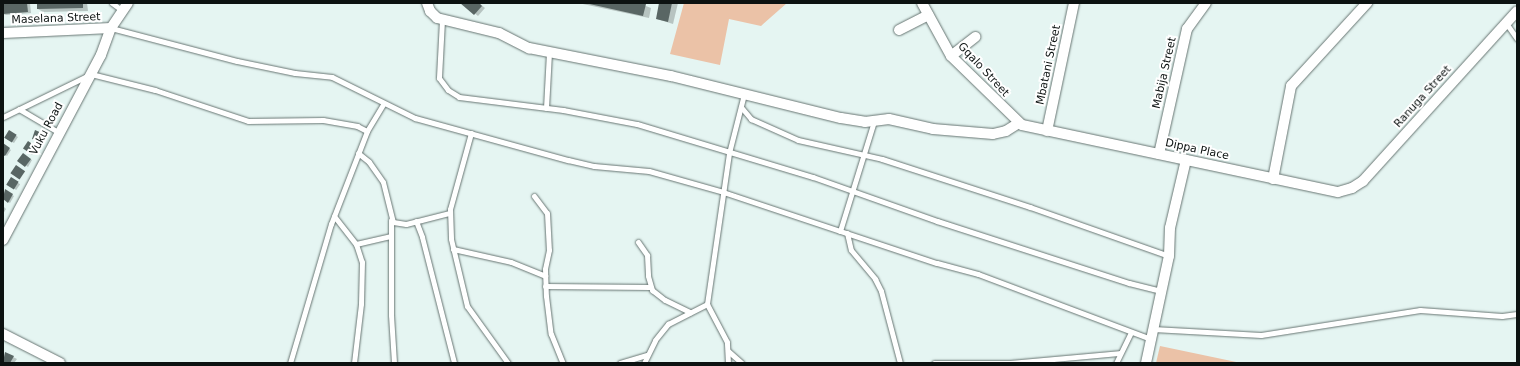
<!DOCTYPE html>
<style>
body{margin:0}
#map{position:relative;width:1520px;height:366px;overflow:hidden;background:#e5f5f2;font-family:"DejaVu Sans",sans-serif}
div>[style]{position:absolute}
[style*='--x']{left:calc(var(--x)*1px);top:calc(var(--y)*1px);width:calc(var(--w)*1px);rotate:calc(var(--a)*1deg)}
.green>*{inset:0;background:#ebc2a7}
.shadow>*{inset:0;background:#0003;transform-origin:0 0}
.building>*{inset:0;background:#596664;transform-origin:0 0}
.roads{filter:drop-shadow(0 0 1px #677572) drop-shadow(0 0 1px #677572)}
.service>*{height:5px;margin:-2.5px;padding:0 2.5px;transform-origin:2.5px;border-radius:2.5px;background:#fff}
.minor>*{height:10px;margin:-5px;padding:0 5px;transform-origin:5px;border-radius:5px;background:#fff}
span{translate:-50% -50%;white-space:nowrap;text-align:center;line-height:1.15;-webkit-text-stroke:4px #fff;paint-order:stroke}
.street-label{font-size:11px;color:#0c1211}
.frame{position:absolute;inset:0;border:4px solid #0c1211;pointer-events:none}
</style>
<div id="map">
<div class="green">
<div style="clip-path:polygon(684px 3px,787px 3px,761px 26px,729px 19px,720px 65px,670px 54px)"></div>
<div style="clip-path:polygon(1160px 346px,1241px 363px,1156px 363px)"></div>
</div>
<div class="shadow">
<div style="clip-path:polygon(3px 3px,30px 3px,31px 13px,6px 15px,3px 14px)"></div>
<div style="clip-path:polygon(38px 3px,87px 3px,88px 11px,43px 12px,38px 9px)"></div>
<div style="clip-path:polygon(462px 3px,479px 3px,485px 8px,478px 16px)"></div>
<div style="clip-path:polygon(578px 3px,638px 3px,651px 8px,649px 18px)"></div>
<div style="clip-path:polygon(660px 3px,678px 3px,673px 24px,657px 19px)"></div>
<div style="clip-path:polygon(9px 131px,18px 137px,14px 143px,5px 138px)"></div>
<div style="clip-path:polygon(36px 132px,45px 135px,42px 143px,33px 139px)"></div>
<div style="clip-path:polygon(3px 145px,11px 150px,7px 156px,3px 153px)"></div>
<div style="clip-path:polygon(23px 155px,32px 160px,28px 167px,19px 161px)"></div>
<div style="left:11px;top:178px;width:11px;height:7px;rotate:34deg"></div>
<div style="clip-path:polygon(5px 191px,14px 196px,10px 203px,3px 198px)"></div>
<div style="clip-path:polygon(3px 206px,6px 209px,3px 214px)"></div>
<div style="clip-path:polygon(5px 353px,17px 359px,14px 363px,3px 363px)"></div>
</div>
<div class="building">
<div style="clip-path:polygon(3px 3px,27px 3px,28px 12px,3px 14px)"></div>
<div style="clip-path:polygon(37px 3px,83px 3px,83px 8px,37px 9px)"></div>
<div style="clip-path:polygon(460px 3px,479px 3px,482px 6px,474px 15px)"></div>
<div style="clip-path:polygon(585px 3px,643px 3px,646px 4px,643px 16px)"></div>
<div style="clip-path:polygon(659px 3px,672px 3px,668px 22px,656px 19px)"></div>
<div style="left:9px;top:130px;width:9px;height:9px;rotate:32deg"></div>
<div style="clip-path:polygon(35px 130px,44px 134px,41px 143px,32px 139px)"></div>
<div style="left:28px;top:141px;width:11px;height:9px;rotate:34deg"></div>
<div style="clip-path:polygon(3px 143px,10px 148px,5px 156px,3px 155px)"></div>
<div style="left:23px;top:153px;width:10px;height:10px;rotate:37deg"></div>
<div style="left:16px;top:165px;width:11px;height:10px;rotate:34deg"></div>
<div style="left:11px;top:177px;width:9px;height:9px;rotate:32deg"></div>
<div style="clip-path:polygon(5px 189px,13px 194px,8px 203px,3px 199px)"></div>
<div style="clip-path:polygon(5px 352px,14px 356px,10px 363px,3px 363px)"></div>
</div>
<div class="roads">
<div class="service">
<div style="--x:112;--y:3;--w:14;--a:36"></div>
<div style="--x:442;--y:20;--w:58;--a:93"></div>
<div style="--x:439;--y:78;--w:15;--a:53"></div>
<div style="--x:448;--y:90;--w:13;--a:32"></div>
<div style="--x:459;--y:97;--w:105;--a:7.1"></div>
<div style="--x:563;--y:110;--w:75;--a:10.7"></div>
<div style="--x:637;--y:124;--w:184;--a:16.8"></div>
<div style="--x:813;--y:177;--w:132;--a:19.5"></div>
<div style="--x:937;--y:221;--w:202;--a:17.9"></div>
<div style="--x:1129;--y:283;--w:32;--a:14"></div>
<div style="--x:1506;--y:23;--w:19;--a:55"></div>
<div style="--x:111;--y:28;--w:130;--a:14.7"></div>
<div style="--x:237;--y:61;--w:59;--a:11.7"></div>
<div style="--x:295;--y:73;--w:37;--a:6"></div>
<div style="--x:332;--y:77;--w:93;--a:26.3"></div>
<div style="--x:415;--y:118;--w:159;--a:15.4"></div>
<div style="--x:568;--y:160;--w:27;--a:13"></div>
<div style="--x:594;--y:166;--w:55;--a:5.2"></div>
<div style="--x:649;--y:171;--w:77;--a:15.8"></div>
<div style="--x:723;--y:192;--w:225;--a:18.4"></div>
<div style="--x:937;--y:263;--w:42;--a:15"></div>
<div style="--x:978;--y:274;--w:185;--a:20.6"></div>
<div style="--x:741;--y:107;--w:16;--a:50"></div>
<div style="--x:751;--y:119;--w:51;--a:24.1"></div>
<div style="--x:798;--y:140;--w:86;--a:12.7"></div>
<div style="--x:882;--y:159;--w:156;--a:18"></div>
<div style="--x:1030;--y:207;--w:147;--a:19.4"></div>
<div style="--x:546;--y:108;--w:56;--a:-86.9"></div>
<div style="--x:19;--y:109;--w:45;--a:30.5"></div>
<div style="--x:3;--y:117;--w:98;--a:-26"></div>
<div style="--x:91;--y:74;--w:66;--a:14"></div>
<div style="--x:155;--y:90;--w:98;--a:18.4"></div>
<div style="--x:248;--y:121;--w:75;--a:-0.8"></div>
<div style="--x:323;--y:120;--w:35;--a:10"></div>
<div style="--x:357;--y:126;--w:11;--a:27"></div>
<div style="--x:471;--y:133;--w:79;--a:105.4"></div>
<div style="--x:450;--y:209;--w:30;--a:88"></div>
<div style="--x:451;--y:239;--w:69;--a:76.6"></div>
<div style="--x:467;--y:306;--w:70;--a:54.3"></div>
<div style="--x:358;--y:153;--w:14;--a:39"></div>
<div style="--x:369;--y:162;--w:24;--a:55"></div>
<div style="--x:383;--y:182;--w:41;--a:76"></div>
<div style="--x:393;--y:222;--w:13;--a:9"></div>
<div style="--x:406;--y:224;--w:44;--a:-14.3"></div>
<div style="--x:534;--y:196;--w:21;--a:53"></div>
<div style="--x:547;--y:213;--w:37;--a:87"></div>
<div style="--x:549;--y:250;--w:19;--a:102"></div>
<div style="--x:545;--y:269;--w:27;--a:88"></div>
<div style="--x:546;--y:296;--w:38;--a:83"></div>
<div style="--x:551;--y:334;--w:31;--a:68"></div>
<div style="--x:334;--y:216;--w:36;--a:52"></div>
<div style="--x:356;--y:244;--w:19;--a:72"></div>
<div style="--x:362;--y:262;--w:42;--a:91.4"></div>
<div style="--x:361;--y:304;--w:59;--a:96.8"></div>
<div style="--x:391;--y:220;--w:95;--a:90"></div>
<div style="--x:391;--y:315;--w:48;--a:86.4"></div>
<div style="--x:416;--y:221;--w:17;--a:69"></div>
<div style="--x:422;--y:237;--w:130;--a:75.7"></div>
<div style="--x:840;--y:231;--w:115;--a:-72.8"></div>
<div style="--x:847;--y:233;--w:17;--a:77"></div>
<div style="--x:851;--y:250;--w:38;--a:50"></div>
<div style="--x:875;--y:279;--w:13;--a:63"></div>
<div style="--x:881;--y:291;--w:74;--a:75.2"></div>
<div style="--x:638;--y:242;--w:16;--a:55"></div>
<div style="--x:647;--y:255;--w:21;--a:87"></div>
<div style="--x:648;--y:276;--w:15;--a:74"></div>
<div style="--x:652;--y:290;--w:16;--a:38"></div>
<div style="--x:665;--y:300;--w:28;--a:26"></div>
<div style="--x:356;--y:244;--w:35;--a:-13"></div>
<div style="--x:453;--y:249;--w:59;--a:12.6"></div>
<div style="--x:511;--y:262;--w:37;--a:22"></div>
<div style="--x:545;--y:286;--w:105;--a:0.5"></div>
<div style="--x:1153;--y:329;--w:108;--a:3.2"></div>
<div style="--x:1261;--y:335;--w:161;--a:-8.9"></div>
<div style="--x:1420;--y:310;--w:82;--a:4.2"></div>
<div style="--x:1502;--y:316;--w:15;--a:-8"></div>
<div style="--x:728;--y:351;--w:18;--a:41"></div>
<div style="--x:290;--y:363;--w:145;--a:-73.6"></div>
<div style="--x:331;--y:224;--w:100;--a:-68.8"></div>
<div style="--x:367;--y:131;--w:31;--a:-59"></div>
<div style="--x:620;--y:363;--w:28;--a:-17"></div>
<div style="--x:644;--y:363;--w:25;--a:-64"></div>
<div style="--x:655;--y:340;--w:21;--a:-51"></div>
<div style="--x:668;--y:324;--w:44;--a:-27.1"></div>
<div style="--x:728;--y:363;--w:21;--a:-93"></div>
<div style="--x:727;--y:342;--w:43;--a:-117.8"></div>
<div style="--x:707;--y:304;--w:153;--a:-81.7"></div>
<div style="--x:729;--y:153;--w:61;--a:-75.7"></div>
<div style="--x:934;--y:363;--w:76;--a:0"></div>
<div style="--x:1010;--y:363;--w:109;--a:-5.2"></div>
<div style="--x:1116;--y:363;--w:34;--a:-64"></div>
</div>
<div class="minor">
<div style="--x:427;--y:3;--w:9;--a:69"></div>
<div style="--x:430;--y:11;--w:10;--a:45"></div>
<div style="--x:437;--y:18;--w:64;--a:13.6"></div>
<div style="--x:499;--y:33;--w:34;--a:27"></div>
<div style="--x:529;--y:48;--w:145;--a:11.2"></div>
<div style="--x:671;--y:76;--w:175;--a:13.9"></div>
<div style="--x:841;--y:118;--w:24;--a:9"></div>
<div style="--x:865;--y:122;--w:24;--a:-7"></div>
<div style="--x:889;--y:119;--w:45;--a:12.8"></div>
<div style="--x:933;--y:129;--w:60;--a:4.8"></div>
<div style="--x:993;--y:134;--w:13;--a:-13"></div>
<div style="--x:1006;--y:131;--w:15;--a:-32"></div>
<div style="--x:922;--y:3;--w:60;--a:61.3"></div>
<div style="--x:951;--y:56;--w:99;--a:44.2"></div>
<div style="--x:1022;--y:125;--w:323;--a:12"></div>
<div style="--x:1338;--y:192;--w:15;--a:-16"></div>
<div style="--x:1352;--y:188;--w:13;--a:-32"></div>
<div style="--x:1363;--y:181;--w:229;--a:-47.8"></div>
<div style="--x:899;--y:30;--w:33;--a:-27"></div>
<div style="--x:3;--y:33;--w:108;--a:-2.7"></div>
<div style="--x:951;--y:56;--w:31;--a:-38"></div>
<div style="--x:1047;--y:131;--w:131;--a:-78.1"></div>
<div style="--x:1159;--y:154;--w:128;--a:-77.4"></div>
<div style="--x:1187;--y:29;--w:32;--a:-54"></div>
<div style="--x:1273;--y:179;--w:95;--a:-79"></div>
<div style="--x:1291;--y:86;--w:113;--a:-47.5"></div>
<div style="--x:3;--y:240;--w:209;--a:-62.1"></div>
<div style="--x:101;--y:55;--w:29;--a:-70"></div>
<div style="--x:111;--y:28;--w:30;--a:-56"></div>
<div style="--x:3;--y:334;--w:64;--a:27"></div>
<div style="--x:1146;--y:363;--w:109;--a:-77.9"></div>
<div style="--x:1169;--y:256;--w:28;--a:-88"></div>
<div style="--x:1170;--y:228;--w:70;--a:-76.8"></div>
</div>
</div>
<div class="street-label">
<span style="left:56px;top:19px;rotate:-2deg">Maselana Street</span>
<span style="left:1049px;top:65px;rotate:-78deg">Mbatani Street</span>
<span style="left:983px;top:70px;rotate:47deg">Gqalo Street</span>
<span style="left:1165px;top:73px;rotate:-77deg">Mabija Street</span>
<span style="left:1423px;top:97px;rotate:-48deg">Ranuga Street</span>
<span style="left:47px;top:129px;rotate:-62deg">Vuku Road</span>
<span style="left:1197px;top:150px;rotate:12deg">Dippa Place</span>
</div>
<div class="frame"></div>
</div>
